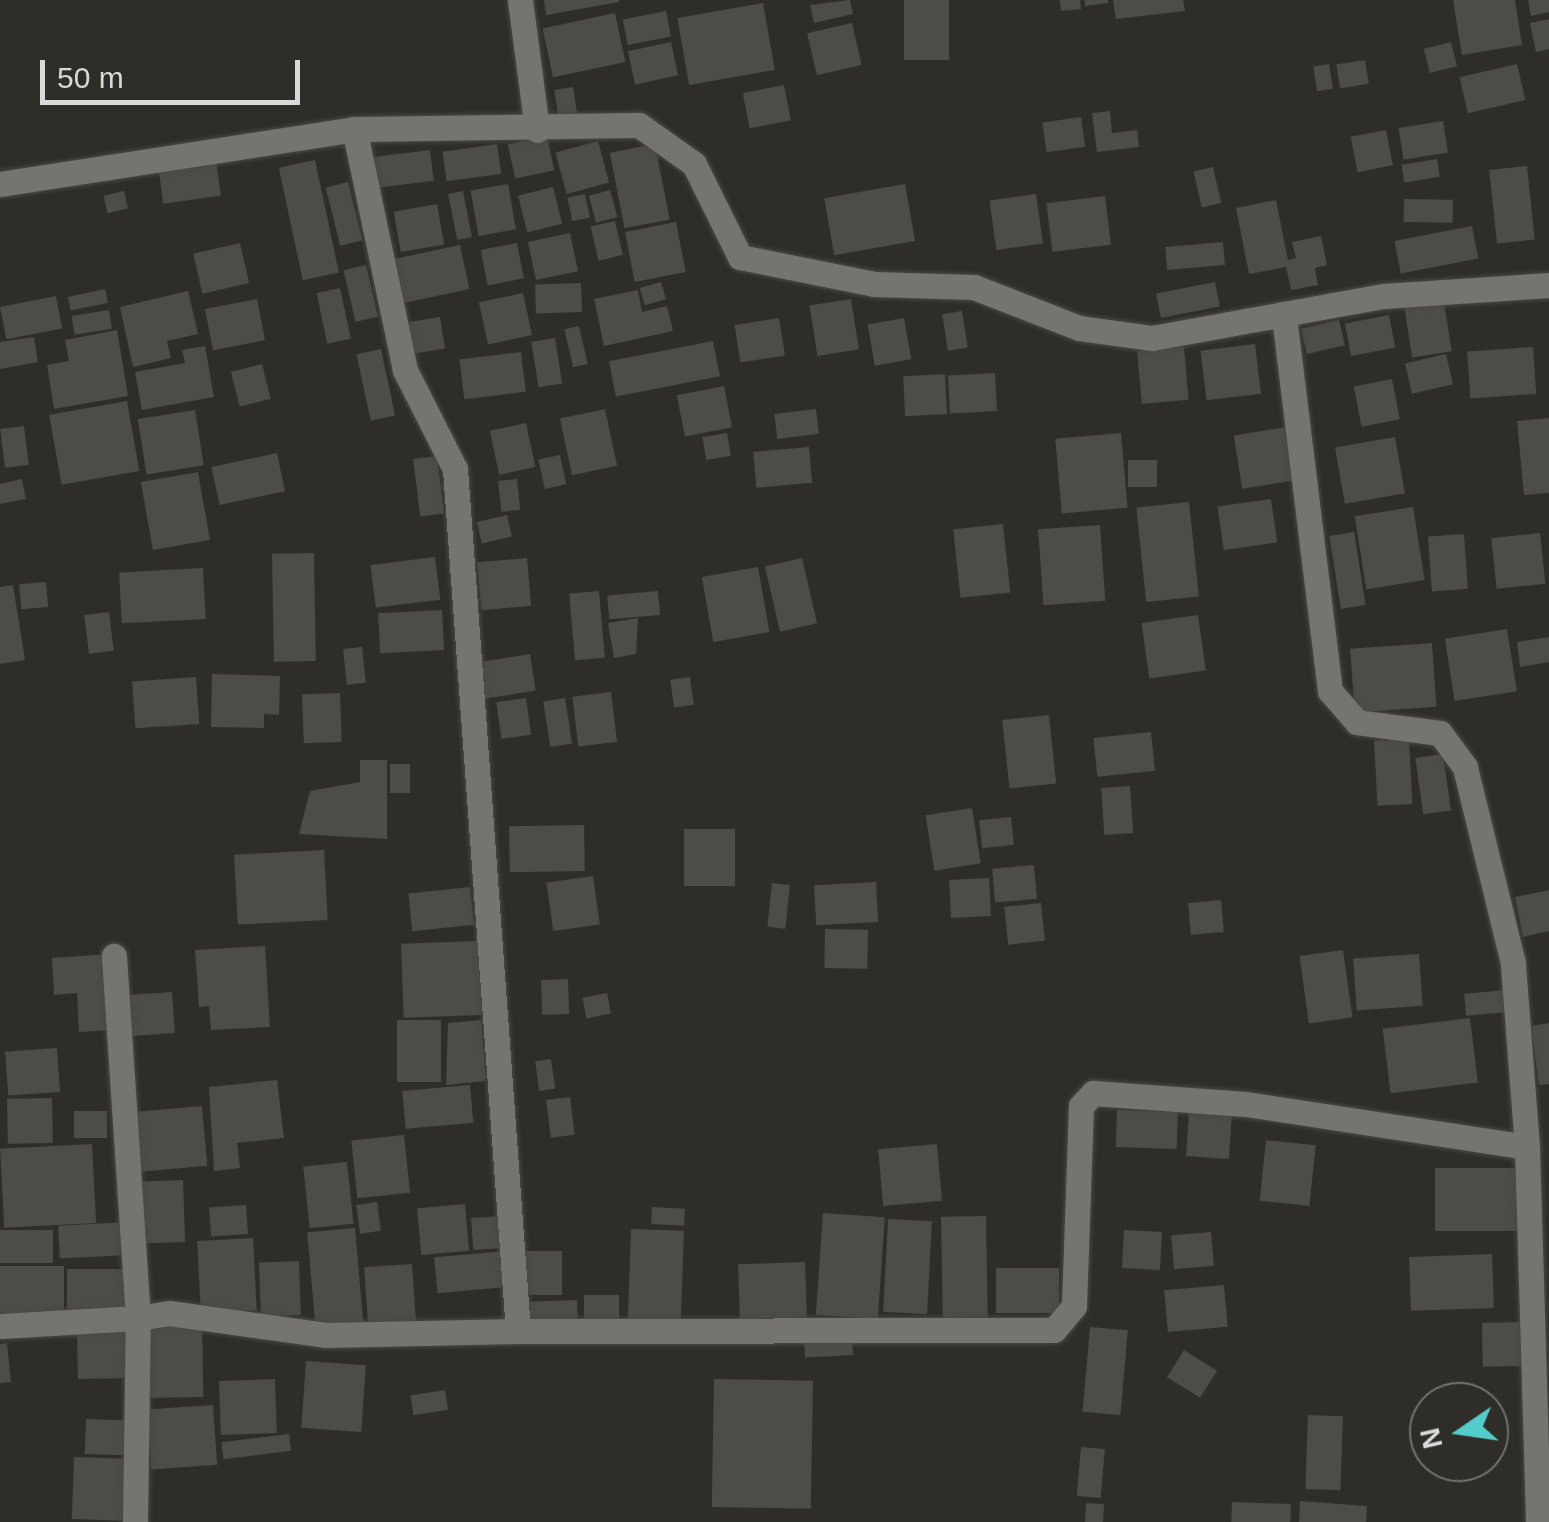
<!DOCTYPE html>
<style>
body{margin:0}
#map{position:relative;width:1549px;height:1522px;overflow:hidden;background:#2f2d29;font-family:Arial,sans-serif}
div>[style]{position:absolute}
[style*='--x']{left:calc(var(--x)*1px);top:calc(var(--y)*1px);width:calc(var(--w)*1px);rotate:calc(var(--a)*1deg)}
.building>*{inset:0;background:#4c4c48;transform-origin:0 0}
.roads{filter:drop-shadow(0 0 2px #4a4945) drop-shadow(0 0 2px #4a4945)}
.minor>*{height:25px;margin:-12.5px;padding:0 12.5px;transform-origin:12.5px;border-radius:12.5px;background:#767470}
span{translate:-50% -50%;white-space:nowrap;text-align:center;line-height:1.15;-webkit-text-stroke:10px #2f2d29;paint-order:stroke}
.north{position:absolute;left:1409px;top:1382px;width:100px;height:100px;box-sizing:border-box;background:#2f2d29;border:2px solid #73726f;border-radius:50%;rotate:257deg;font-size:28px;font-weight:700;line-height:40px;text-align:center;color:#dad9d7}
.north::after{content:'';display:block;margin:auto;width:35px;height:45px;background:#53cdc9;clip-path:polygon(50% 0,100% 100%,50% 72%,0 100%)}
.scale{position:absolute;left:40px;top:60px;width:260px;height:45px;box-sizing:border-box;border:5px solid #dad9d7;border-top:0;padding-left:12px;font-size:30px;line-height:35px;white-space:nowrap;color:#dad9d7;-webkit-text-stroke:8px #2f2d29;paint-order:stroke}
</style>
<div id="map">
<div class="building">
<div style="clip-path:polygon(544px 0,619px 0,619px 2px,546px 15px)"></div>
<div style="clip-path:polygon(850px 0,853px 14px,814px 23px,810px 5px)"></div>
<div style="left:904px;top:0;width:45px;height:60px"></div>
<div style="clip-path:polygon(1060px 0,1080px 0,1081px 9px,1061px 11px)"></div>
<div style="clip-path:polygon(1085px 0,1108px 0,1108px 3px,1085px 6px)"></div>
<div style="clip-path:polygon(1113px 0,1183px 0,1185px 11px,1116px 19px)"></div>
<div style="clip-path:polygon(1453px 0,1515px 0,1522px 45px,1462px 55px)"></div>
<div style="clip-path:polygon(1528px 0,1549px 0,1549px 12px,1531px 16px)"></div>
<div style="left:763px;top:3px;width:68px;height:87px;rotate:80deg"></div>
<div style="left:666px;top:11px;width:26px;height:44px;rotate:79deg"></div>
<div style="left:615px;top:13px;width:50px;height:74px;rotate:78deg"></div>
<div style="clip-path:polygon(1549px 19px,1549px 49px,1536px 52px,1530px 23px)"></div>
<div style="left:852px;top:23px;width:43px;height:46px;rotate:77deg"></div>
<div style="left:671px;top:42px;width:34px;height:44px;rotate:78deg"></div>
<div style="left:1451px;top:42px;width:25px;height:28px;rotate:76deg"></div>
<div style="left:1365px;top:60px;width:24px;height:29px;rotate:81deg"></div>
<div style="left:1329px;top:64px;width:25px;height:16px;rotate:81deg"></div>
<div style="left:1517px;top:64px;width:37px;height:59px;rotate:77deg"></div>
<div style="left:784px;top:85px;width:36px;height:42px;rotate:79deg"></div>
<div style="left:573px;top:87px;width:31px;height:19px;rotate:81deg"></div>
<div style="clip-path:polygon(1110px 111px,1112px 133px,1137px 130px,1139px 147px,1097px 152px,1092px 113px)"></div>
<div style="left:1081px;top:117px;width:30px;height:39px;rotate:82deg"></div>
<div style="left:1443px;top:121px;width:32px;height:45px;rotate:81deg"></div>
<div style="left:1386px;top:130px;width:36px;height:36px;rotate:79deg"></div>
<div style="left:547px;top:136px;width:35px;height:40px;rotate:78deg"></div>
<div style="left:598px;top:141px;width:43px;height:44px;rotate:75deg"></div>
<div style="left:497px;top:144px;width:30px;height:55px;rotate:82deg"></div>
<div style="left:655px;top:144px;width:77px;height:46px;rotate:79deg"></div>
<div style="left:430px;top:150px;width:31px;height:61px;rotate:83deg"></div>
<div style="left:215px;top:154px;width:42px;height:58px;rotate:82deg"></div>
<div style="left:1437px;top:159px;width:18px;height:36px;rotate:81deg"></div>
<div style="left:315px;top:160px;width:115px;height:37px;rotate:78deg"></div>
<div style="left:1527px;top:166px;width:74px;height:38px;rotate:84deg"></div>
<div style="left:1213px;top:167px;width:37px;height:20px;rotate:77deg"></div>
<div style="left:348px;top:182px;width:60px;height:23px;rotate:76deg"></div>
<div style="left:508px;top:184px;width:46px;height:38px;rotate:80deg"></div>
<div style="left:905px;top:184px;width:58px;height:82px;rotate:80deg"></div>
<div style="left:553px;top:187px;width:38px;height:36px;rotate:76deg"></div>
<div style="left:610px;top:190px;width:28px;height:22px;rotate:75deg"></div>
<div style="left:124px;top:191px;width:18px;height:21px;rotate:77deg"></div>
<div style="left:463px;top:191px;width:47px;height:15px;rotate:79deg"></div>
<div style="left:585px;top:194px;width:24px;height:18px;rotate:78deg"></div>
<div style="left:1036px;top:194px;width:50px;height:47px;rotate:82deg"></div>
<div style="left:1105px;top:196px;width:49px;height:59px;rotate:83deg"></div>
<div style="left:1404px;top:199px;width:49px;height:23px;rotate:1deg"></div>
<div style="clip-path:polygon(1276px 200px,1288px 260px,1296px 258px,1292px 242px,1321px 236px,1327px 265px,1315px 268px,1318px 285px,1291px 290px,1286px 267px,1249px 274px,1236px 208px)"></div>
<div style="left:437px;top:204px;width:41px;height:44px;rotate:80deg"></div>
<div style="left:615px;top:221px;width:35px;height:25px;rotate:77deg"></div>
<div style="left:676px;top:222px;width:51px;height:52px;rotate:79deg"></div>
<div style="left:1472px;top:226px;width:33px;height:79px;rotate:79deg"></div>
<div style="left:570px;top:233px;width:39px;height:43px;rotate:78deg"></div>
<div style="left:1223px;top:242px;width:23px;height:58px;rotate:85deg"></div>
<div style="left:240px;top:243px;width:41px;height:48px;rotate:77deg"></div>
<div style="left:517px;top:243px;width:36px;height:37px;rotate:79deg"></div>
<div style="left:460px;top:245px;width:45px;height:72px;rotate:78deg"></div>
<div style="left:366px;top:265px;width:53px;height:23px;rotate:77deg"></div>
<div style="left:661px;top:282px;width:18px;height:22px;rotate:74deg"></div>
<div style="left:1215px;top:282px;width:25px;height:60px;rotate:79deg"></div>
<div style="left:581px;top:283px;width:29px;height:46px;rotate:88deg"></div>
<div style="left:340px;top:288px;width:52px;height:24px;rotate:78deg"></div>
<div style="left:105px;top:289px;width:14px;height:38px;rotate:78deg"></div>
<div style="clip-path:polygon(638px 290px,642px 312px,667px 306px,673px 331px,604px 346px,594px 299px)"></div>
<div style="clip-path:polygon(188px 291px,198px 334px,167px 341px,171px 358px,133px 367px,120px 307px)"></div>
<div style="left:523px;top:293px;width:43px;height:45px;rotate:78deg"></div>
<div style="left:56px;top:296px;width:33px;height:57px;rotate:79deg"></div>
<div style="left:1443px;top:296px;width:56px;height:40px;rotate:81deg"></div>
<div style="left:257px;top:299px;width:42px;height:53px;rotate:79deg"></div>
<div style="left:851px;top:299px;width:51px;height:42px;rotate:81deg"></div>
<div style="left:109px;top:310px;width:19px;height:38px;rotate:81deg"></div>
<div style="left:962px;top:311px;width:37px;height:20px;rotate:81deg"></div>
<div style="left:1389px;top:315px;width:33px;height:45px;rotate:79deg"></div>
<div style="left:440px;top:317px;width:32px;height:37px;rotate:81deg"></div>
<div style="left:779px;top:318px;width:38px;height:45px;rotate:81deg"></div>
<div style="left:904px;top:318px;width:42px;height:37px;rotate:80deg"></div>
<div style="left:1339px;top:320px;width:26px;height:39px;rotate:77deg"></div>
<div style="left:579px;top:326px;width:39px;height:15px;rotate:77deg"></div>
<div style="clip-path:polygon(117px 330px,128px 396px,54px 409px,47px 365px,69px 361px,65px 340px)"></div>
<div style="clip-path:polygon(34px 337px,38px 362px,0 369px,0 342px)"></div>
<div style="left:555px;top:338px;width:46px;height:24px;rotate:81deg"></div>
<div style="left:713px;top:341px;width:36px;height:106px;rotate:79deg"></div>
<div style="left:1255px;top:344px;width:50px;height:55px;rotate:83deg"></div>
<div style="clip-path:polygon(205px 346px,214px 397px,142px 410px,135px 372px,185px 363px,182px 350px)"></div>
<div style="left:1184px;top:347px;width:53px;height:47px;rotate:85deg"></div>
<div style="left:1533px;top:347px;width:47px;height:66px;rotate:86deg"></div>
<div style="left:381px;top:349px;width:68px;height:25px;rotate:78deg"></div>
<div style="left:521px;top:352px;width:40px;height:62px;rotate:83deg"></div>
<div style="left:1446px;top:354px;width:31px;height:42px;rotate:77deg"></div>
<div style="left:262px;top:364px;width:36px;height:32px;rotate:76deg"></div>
<div style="left:995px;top:373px;width:38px;height:47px;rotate:87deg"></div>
<div style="left:945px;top:374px;width:40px;height:42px;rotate:87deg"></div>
<div style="left:1392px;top:379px;width:41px;height:39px;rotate:79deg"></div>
<div style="left:724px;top:386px;width:42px;height:48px;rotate:79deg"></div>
<div style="left:127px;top:401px;width:71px;height:79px;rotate:80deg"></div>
<div style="left:605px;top:409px;width:58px;height:46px;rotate:78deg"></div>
<div style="left:816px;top:409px;width:25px;height:42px;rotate:83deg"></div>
<div style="left:195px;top:410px;width:56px;height:58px;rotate:81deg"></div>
<div style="clip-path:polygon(1549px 418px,1549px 493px,1524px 495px,1517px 421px)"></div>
<div style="left:526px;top:423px;width:45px;height:37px;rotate:78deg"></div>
<div style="left:24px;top:426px;width:39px;height:24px;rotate:83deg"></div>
<div style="left:1293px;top:426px;width:54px;height:60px;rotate:81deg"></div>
<div style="left:727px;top:433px;width:23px;height:25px;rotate:80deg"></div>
<div style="left:1121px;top:433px;width:75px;height:66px;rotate:85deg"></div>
<div style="left:1395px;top:437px;width:57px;height:61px;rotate:80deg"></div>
<div style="left:809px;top:447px;width:36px;height:56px;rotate:85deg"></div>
<div style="left:277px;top:453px;width:39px;height:67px;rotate:78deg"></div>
<div style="left:560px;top:455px;width:30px;height:22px;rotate:78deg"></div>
<div style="left:437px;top:456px;width:58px;height:24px;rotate:83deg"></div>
<div style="left:1128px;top:460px;width:29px;height:27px"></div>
<div style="left:198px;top:472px;width:69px;height:58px;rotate:80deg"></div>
<div style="clip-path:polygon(22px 479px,26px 499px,0 504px,0 484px)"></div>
<div style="left:517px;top:479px;width:31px;height:19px;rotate:84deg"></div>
<div style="left:1271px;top:499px;width:44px;height:54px;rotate:82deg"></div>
<div style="left:1189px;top:502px;width:95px;height:53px;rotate:84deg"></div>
<div style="left:1413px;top:507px;width:74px;height:59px;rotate:81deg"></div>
<div style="left:507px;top:515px;width:22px;height:31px;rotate:77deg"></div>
<div style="left:1003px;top:524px;width:69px;height:50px;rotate:84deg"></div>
<div style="left:1100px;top:525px;width:76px;height:62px;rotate:86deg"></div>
<div style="left:1354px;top:532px;width:74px;height:25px;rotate:81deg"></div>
<div style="left:1540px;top:533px;width:51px;height:49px;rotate:84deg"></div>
<div style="left:1464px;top:534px;width:55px;height:36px;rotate:86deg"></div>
<div style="left:314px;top:553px;width:108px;height:42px;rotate:89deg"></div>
<div style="left:435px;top:557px;width:43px;height:65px;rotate:83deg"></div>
<div style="left:527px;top:558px;width:48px;height:50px;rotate:85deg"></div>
<div style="left:802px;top:558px;width:67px;height:38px;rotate:77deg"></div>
<div style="left:758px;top:567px;width:66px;height:57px;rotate:80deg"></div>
<div style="left:203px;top:568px;width:51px;height:84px;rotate:87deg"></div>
<div style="left:46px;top:582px;width:25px;height:27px;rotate:85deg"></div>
<div style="clip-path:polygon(13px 585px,25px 660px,0 664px,0 587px)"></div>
<div style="left:599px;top:591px;width:67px;height:30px;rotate:85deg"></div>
<div style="left:658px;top:591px;width:24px;height:51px;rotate:85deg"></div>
<div style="left:442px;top:610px;width:40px;height:64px;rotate:87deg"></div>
<div style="left:109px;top:612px;width:39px;height:25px;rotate:83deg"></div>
<div style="left:1198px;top:615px;width:56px;height:57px;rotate:82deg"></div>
<div style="clip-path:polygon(638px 618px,636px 654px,614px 658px,608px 623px)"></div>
<div style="left:1507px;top:629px;width:63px;height:63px;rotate:81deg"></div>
<div style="clip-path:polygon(1549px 637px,1549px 662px,1520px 667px,1517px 642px)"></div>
<div style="left:1432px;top:643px;width:64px;height:82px;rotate:86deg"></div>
<div style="left:362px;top:647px;width:36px;height:19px;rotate:84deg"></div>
<div style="left:530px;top:654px;width:37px;height:59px;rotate:81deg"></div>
<div style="clip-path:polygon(212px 674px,280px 676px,279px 715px,264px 714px,264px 728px,211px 727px)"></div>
<div style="left:196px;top:677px;width:47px;height:64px;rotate:86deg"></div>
<div style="left:690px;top:677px;width:28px;height:20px;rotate:82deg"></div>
<div style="left:611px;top:692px;width:50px;height:39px;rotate:83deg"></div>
<div style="left:340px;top:693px;width:49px;height:38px;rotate:88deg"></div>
<div style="left:526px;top:698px;width:37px;height:30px;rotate:82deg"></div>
<div style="left:565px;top:698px;width:46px;height:22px;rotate:81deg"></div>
<div style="left:1049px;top:715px;width:69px;height:47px;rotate:84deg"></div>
<div style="left:1151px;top:732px;width:39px;height:58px;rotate:84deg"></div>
<div style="left:1409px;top:739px;width:65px;height:35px;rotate:87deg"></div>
<div style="left:1443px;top:754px;width:57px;height:28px;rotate:82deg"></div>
<div style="clip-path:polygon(360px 760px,387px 760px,387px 839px,299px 834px,310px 791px,360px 782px)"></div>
<div style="left:390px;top:764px;width:20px;height:29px"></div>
<div style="left:1130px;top:786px;width:47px;height:29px;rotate:86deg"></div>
<div style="left:972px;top:808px;width:56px;height:47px;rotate:81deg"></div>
<div style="left:1011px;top:817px;width:28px;height:32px;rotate:84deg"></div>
<div style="left:584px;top:825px;width:46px;height:75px;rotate:89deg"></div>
<div style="left:684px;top:829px;width:51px;height:57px"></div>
<div style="left:324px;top:850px;width:70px;height:90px;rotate:87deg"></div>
<div style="left:1034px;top:865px;width:34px;height:42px;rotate:85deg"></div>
<div style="left:593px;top:876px;width:49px;height:47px;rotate:82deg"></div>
<div style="left:989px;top:878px;width:38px;height:40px;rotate:87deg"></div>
<div style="left:876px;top:882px;width:40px;height:62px;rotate:87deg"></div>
<div style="left:772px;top:883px;width:18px;height:44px;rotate:6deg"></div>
<div style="left:470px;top:887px;width:38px;height:62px;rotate:84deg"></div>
<div style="clip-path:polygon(1549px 890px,1549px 931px,1523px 937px,1515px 897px)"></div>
<div style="left:1221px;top:900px;width:32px;height:33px;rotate:85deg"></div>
<div style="left:1041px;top:903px;width:38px;height:37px;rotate:84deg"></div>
<div style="left:825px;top:929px;width:43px;height:39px;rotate:1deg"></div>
<div style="left:479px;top:941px;width:74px;height:78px;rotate:88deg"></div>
<div style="clip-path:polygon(265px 946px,270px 1027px,211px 1030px,209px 1006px,199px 1007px,195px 950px)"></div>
<div style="left:1343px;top:950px;width:68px;height:44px;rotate:82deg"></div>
<div style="clip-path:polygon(109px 954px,113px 1030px,79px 1032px,77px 993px,54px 995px,52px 958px)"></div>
<div style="left:1419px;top:954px;width:52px;height:66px;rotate:86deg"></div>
<div style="left:568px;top:979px;width:35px;height:27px;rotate:88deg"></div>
<div style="left:1507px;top:990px;width:22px;height:43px;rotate:85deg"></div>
<div style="left:172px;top:992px;width:41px;height:51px;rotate:86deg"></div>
<div style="left:607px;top:993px;width:21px;height:25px;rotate:79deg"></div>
<div style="left:1470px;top:1018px;width:65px;height:88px;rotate:83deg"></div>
<div style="left:441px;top:1020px;width:62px;height:44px;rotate:90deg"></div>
<div style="clip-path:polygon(481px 1020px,486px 1081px,446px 1085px,448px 1023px)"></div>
<div style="clip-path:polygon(1549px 1023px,1549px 1084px,1539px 1085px,1531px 1026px)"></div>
<div style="left:57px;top:1048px;width:44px;height:52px;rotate:86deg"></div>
<div style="left:551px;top:1059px;width:30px;height:16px;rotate:82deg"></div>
<div style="clip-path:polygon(277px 1080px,284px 1138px,237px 1143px,240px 1168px,214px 1171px,209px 1087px)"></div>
<div style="left:470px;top:1085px;width:38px;height:68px;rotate:85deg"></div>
<div style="left:570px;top:1097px;width:38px;height:24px;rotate:83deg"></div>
<div style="left:52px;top:1098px;width:45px;height:45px;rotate:89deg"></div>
<div style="left:202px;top:1106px;width:60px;height:68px;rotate:85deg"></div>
<div style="left:1117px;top:1110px;width:61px;height:37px;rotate:2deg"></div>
<div style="left:74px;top:1111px;width:33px;height:27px"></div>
<div style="left:1189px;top:1112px;width:43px;height:44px;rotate:4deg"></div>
<div style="left:404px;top:1135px;width:58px;height:53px;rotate:84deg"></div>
<div style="left:1266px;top:1140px;width:50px;height:61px;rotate:6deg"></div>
<div style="left:92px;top:1144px;width:79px;height:92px;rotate:87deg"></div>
<div style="left:937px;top:1144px;width:57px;height:59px;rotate:85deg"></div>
<div style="left:347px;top:1162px;width:62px;height:44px;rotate:84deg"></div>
<div style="left:1517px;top:1168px;width:63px;height:82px;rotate:90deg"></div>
<div style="left:183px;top:1180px;width:62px;height:47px;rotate:88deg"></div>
<div style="left:377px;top:1202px;width:29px;height:21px;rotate:82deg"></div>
<div style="left:465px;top:1204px;width:47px;height:48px;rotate:85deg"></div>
<div style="left:246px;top:1205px;width:29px;height:37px;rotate:86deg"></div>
<div style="left:652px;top:1207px;width:33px;height:17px;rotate:3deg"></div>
<div style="left:823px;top:1213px;width:62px;height:102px;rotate:4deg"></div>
<div style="left:501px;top:1216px;width:32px;height:30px;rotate:86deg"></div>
<div style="left:986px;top:1216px;width:101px;height:45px;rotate:89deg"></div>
<div style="left:888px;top:1219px;width:44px;height:93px;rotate:3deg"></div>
<div style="left:128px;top:1222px;width:33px;height:70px;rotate:87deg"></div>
<div style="left:355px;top:1228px;width:96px;height:48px;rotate:85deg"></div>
<div style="left:631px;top:1229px;width:53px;height:92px;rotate:2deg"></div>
<div style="left:0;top:1230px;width:53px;height:33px"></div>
<div style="left:1124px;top:1230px;width:38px;height:38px;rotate:3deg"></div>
<div style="left:1211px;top:1232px;width:34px;height:40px;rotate:85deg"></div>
<div style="left:253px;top:1238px;width:72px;height:56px;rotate:87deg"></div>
<div style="left:506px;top:1251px;width:36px;height:72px;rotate:85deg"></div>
<div style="left:525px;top:1251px;width:37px;height:44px"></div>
<div style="left:1492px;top:1254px;width:54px;height:83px;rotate:88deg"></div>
<div style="left:299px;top:1261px;width:54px;height:40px;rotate:88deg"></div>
<div style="left:805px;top:1262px;width:55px;height:67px;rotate:88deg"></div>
<div style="left:412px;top:1264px;width:59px;height:48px;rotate:86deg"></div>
<div style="left:64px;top:1266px;width:47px;height:64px;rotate:90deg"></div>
<div style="left:996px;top:1268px;width:63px;height:45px"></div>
<div style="left:67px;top:1269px;width:61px;height:49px"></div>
<div style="left:1224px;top:1285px;width:42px;height:60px;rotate:85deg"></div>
<div style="left:584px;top:1295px;width:35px;height:24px"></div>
<div style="left:577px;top:1300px;width:23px;height:51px;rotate:88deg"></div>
<div style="left:202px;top:1319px;width:78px;height:59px;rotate:89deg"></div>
<div style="left:1520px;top:1322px;width:44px;height:38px;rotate:89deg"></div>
<div style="left:1090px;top:1327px;width:38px;height:85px;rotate:5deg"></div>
<div style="left:132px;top:1330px;width:48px;height:55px;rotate:89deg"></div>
<div style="left:852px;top:1336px;width:19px;height:48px;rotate:87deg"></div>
<div style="clip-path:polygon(7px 1343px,11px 1382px,0 1383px,0 1344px)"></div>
<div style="left:1184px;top:1350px;width:39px;height:32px;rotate:32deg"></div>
<div style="left:306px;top:1361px;width:60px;height:67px;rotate:4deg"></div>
<div style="left:275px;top:1379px;width:54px;height:56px;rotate:88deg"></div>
<div style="left:714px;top:1379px;width:99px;height:128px;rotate:1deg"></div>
<div style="left:445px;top:1390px;width:20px;height:35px;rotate:81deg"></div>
<div style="clip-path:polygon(1464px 1394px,1464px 1402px,1432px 1402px,1431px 1395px)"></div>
<div style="left:213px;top:1405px;width:60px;height:66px;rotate:86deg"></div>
<div style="left:1308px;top:1415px;width:35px;height:74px;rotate:2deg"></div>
<div style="left:86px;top:1419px;width:47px;height:35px;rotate:2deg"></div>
<div style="left:289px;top:1434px;width:17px;height:68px;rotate:83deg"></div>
<div style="left:1081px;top:1447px;width:24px;height:49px;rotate:5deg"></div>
<div style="left:74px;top:1457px;width:52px;height:62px;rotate:2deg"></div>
<div style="clip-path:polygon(1300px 1501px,1367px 1506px,1366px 1522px,1299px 1522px)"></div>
<div style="left:1232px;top:1502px;width:59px;height:20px;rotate:2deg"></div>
<div style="left:1086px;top:1503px;width:18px;height:19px;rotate:3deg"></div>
</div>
<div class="roads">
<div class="minor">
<div style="--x:520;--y:0;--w:131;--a:82.5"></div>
<div style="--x:0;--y:184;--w:358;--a:-8.8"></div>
<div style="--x:1527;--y:1147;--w:375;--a:88.3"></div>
<div style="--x:0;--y:1326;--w:138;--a:-3.3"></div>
<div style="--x:138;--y:1318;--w:363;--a:-93.8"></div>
<div style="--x:518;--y:1331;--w:536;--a:-0.11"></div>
<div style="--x:1054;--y:1330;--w:31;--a:-50"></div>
<div style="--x:1074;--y:1306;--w:200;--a:-88"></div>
<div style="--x:1081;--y:1106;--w:18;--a:-47"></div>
<div style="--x:1093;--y:1093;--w:153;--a:4.1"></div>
<div style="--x:1246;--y:1104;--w:284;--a:8.7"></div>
<div style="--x:1527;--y:1147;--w:185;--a:-94.4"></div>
<div style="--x:1513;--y:963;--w:202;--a:-103.8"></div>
<div style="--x:1465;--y:767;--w:42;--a:-126.3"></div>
<div style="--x:1440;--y:733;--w:84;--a:-172.5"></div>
<div style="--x:1357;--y:722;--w:41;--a:-131.1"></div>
<div style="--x:1330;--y:691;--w:380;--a:-97"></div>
<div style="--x:135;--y:1522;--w:204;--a:-89.2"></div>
<div style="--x:138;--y:1318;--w:31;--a:-9"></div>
<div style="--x:169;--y:1313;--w:158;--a:8"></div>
<div style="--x:325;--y:1335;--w:193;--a:-1.2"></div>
<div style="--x:518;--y:1331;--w:864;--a:-94.18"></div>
<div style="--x:455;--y:469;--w:111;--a:-116.8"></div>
<div style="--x:405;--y:370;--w:246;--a:-101.9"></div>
<div style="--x:354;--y:129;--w:285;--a:-0.8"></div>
<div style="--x:639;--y:125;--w:67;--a:35.3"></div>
<div style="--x:694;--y:164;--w:104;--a:63.7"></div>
<div style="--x:740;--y:257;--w:137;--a:11.4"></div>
<div style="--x:874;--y:284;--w:100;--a:1.7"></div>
<div style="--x:974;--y:287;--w:113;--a:21.3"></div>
<div style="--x:1079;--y:328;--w:74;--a:7.8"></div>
<div style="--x:1152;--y:338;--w:236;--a:-10.3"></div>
<div style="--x:1384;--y:296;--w:165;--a:-3.8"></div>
</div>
</div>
<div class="north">N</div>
<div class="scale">50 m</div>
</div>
